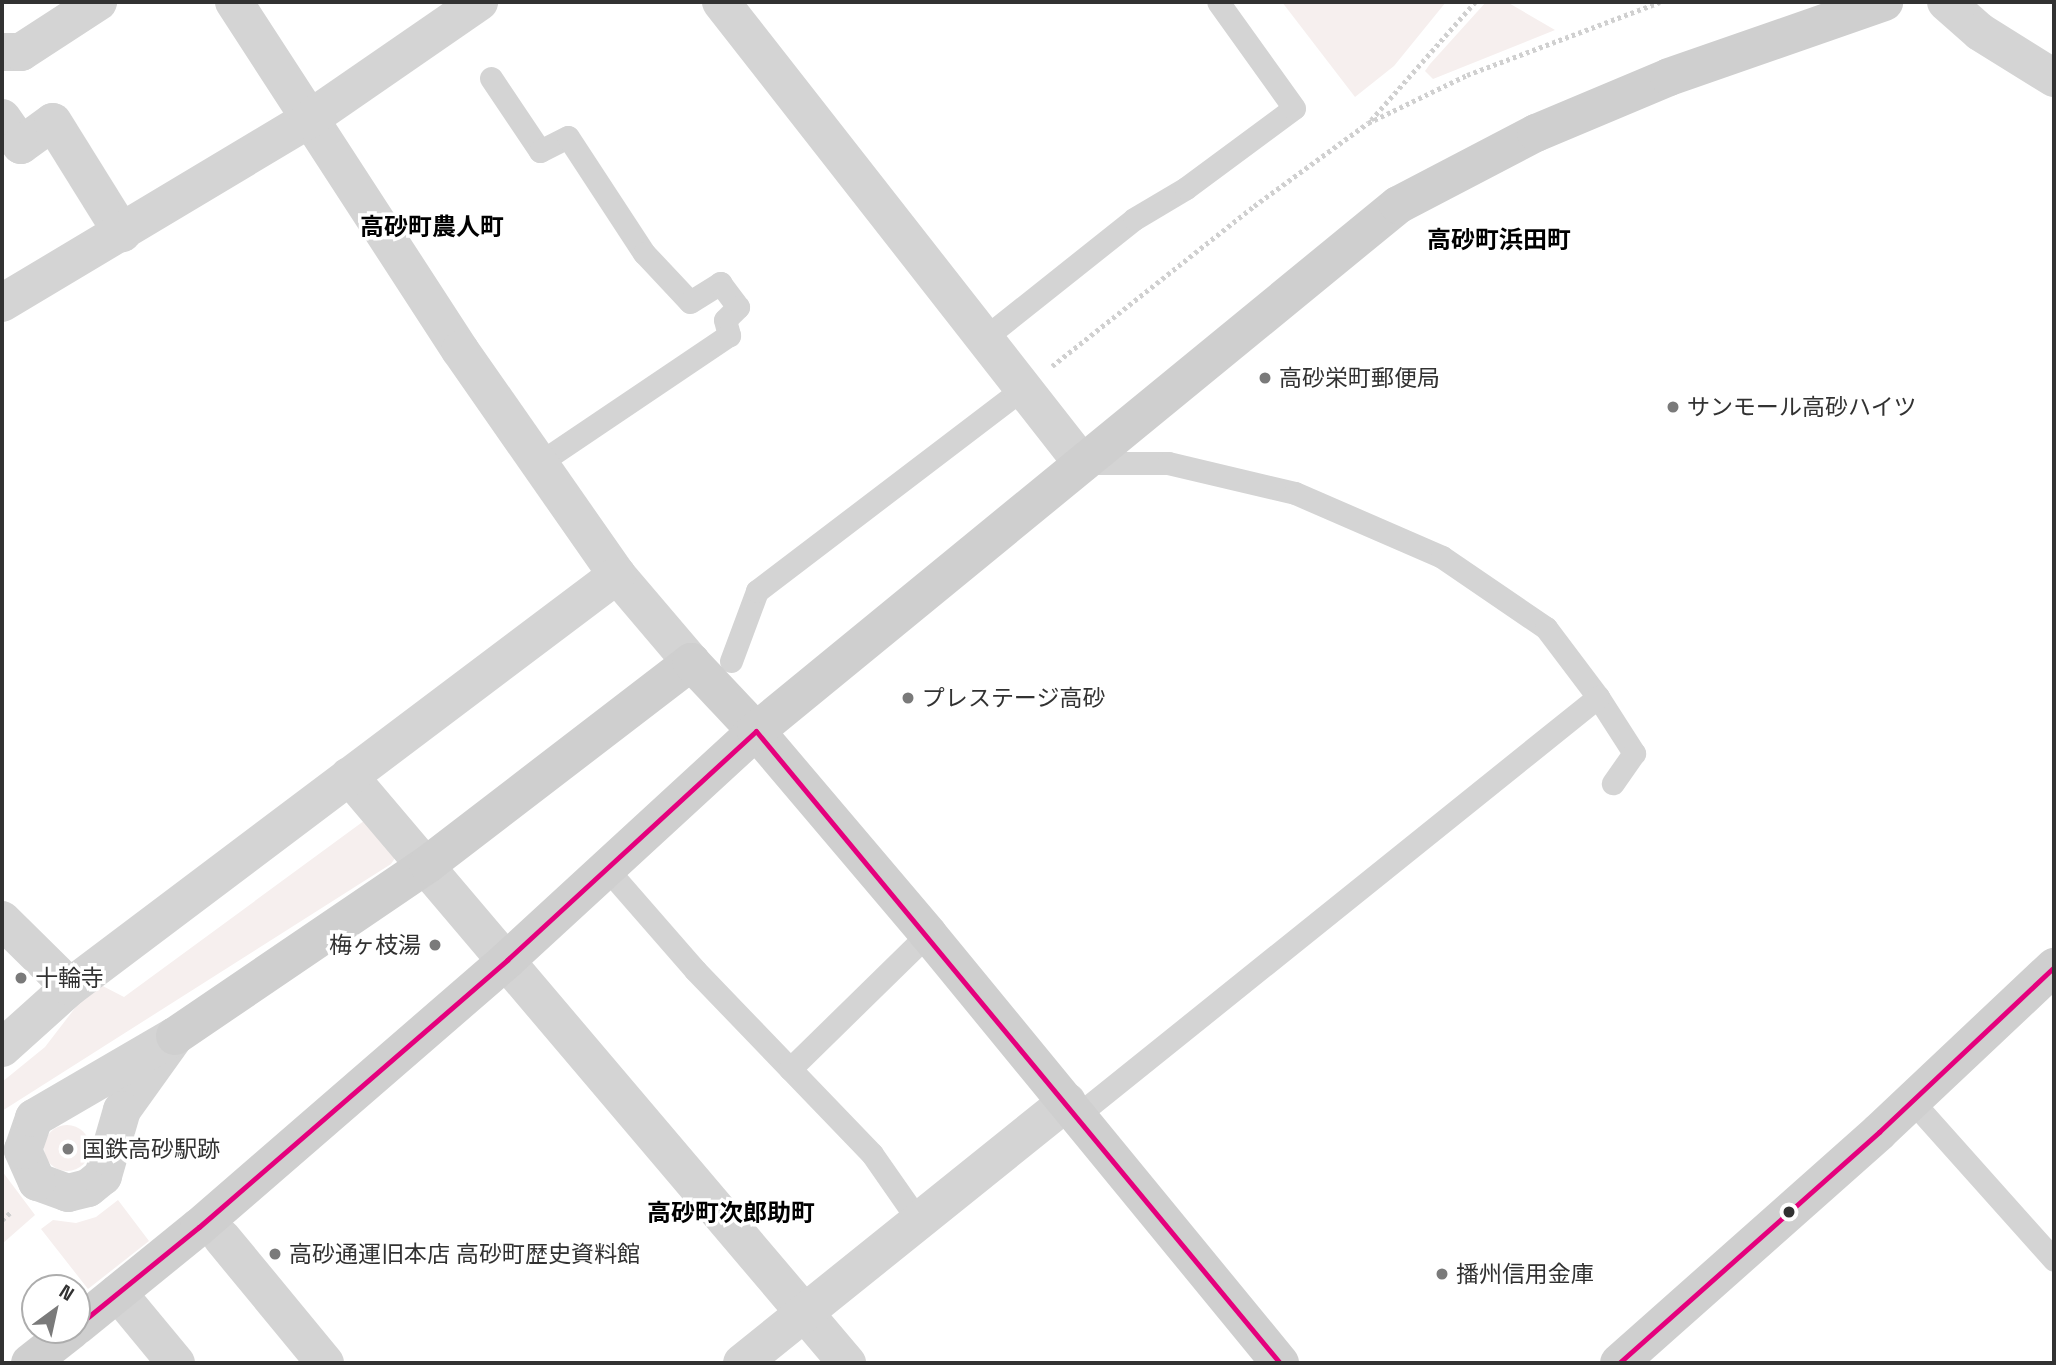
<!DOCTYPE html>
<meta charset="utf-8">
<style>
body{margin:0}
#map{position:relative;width:2056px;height:1365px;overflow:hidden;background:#fff;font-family:"Space Grotesk","Noto Sans JP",sans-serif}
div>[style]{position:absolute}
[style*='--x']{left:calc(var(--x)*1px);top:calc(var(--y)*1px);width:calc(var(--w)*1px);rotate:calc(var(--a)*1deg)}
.green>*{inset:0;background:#f6efee}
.round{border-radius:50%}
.path>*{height:4.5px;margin-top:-2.25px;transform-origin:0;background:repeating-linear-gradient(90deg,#d0d0d0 0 3.5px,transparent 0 7px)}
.lane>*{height:23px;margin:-11.5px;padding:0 11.5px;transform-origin:11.5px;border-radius:11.5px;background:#d4d4d4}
.street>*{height:38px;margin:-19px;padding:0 19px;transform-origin:19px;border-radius:19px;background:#d4d4d4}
.secondary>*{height:38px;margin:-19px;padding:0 19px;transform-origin:19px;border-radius:19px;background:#cfcfcf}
.bus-1>*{height:5px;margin:-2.5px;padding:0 2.5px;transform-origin:2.5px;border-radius:2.5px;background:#e5007d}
.dots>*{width:19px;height:19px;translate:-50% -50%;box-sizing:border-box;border:4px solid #fff;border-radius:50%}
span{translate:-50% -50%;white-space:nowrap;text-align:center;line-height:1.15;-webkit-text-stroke:7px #fff;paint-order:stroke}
.poi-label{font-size:23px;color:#323232}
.left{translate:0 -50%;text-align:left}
.right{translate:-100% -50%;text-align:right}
.neighbourhood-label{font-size:24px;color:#000;font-weight:700}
.frame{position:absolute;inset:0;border:4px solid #323232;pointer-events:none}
.north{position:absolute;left:21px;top:1274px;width:70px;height:70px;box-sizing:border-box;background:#fff;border:2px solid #adadad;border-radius:50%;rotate:33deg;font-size:19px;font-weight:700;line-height:28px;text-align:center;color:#323232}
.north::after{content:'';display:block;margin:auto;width:24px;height:32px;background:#7a7a7a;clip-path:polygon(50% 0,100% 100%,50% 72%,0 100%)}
</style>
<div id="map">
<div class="green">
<div style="clip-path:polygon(1282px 2px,1446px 2px,1394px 66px,1355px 97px)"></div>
<div style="clip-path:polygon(1486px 2px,1507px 2px,1555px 30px,1433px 79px,1425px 71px,1430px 64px)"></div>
<div style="clip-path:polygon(372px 815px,401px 849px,391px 864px,2px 1111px,2px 1082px,45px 1047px,95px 982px,124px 997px)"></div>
<div class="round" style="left:44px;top:1125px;width:46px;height:46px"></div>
<div style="clip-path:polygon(2px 1171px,35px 1215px,2px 1244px)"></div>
<div style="clip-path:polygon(118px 1200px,149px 1241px,88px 1289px,41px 1229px,53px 1220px,76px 1223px,96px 1217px)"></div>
</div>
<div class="path">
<div style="--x:1371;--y:120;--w:157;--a:-48.6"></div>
<div style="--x:1052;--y:366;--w:258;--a:-38.4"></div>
<div style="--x:1254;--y:206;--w:141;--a:-36.1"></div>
<div style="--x:1368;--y:123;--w:110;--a:-25.9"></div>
<div style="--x:1467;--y:75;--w:206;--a:-20.7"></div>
<div style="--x:2;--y:1220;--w:13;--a:-42"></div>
</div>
<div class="lane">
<div style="--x:491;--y:78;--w:88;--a:56.1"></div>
<div style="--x:540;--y:151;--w:31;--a:-27"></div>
<div style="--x:568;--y:137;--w:139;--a:56.8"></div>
<div style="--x:644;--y:253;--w:67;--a:46.8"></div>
<div style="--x:690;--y:302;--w:36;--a:-32"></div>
<div style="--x:720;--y:283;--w:30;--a:53"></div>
<div style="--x:738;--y:307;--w:18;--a:135"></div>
<div style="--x:725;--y:320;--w:16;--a:75"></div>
<div style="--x:729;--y:335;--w:229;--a:146"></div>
<div style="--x:982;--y:340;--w:194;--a:-38.5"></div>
<div style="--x:1134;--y:219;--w:61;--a:-30.8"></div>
<div style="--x:1186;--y:188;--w:134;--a:-36.5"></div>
<div style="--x:1294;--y:108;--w:130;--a:-125.6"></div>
<div style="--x:1082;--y:463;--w:86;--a:0"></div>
<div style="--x:1168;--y:463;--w:130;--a:13.3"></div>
<div style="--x:1295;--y:493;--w:160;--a:23.5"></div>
<div style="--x:1442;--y:557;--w:126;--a:34.3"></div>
<div style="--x:1546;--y:628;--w:86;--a:53"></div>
<div style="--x:1598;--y:697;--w:67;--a:57.3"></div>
<div style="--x:1634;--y:753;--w:37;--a:125"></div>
<div style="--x:731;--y:661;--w:75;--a:-69.6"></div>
<div style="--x:757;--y:591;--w:332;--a:-37.3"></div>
<div style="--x:607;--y:869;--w:134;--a:48.9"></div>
<div style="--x:695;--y:970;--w:255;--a:46.1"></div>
<div style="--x:872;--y:1154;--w:80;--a:55.1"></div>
<div style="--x:790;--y:1069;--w:193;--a:-44.4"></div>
<div style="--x:1912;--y:1101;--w:213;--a:48.2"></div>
<div style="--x:1079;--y:1114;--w:666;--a:-38.78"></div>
</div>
<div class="street">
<div style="--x:234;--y:2;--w:415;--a:57"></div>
<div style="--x:460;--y:350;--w:274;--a:55.1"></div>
<div style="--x:617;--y:575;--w:114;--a:49.6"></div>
<div style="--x:721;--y:2;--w:586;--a:51.94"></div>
<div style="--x:1946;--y:2;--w:45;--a:41.4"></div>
<div style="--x:1980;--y:32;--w:87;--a:31.9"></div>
<div style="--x:2;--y:52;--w:19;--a:0"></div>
<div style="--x:21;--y:52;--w:92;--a:-33"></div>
<div style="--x:2;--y:118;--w:33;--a:55"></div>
<div style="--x:21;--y:145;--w:39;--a:-36"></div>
<div style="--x:53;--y:122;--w:131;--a:58.1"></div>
<div style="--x:2;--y:303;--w:357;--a:-30.9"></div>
<div style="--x:308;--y:120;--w:208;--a:-34.6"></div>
<div style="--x:349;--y:776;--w:770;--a:49.69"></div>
<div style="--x:2;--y:920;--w:95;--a:44.6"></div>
<div style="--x:175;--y:1036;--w:91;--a:125.6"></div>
<div style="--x:122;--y:1110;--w:69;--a:106.1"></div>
<div style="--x:103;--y:1176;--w:19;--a:141"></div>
<div style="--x:88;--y:1188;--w:21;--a:166"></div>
<div style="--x:68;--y:1193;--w:33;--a:-160"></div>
<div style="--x:37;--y:1182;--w:35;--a:-114"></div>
<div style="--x:23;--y:1150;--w:34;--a:-71"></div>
<div style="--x:34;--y:1118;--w:163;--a:-30.2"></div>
<div style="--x:2;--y:1048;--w:91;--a:-41.9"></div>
<div style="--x:70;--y:987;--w:685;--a:-36.99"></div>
<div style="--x:222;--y:1238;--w:162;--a:50.5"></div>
<div style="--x:118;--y:1293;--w:91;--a:50.4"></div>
<div style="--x:742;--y:1363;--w:417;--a:-38.8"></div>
</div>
<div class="secondary">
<div style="--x:175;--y:1036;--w:306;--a:-34.2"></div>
<div style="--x:428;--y:864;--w:332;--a:-37.5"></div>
<div style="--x:691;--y:662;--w:95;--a:46.7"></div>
<div style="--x:756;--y:731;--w:266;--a:49.7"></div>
<div style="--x:928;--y:934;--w:555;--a:50.63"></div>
<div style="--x:77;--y:1326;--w:157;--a:-39.1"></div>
<div style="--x:199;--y:1227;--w:408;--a:-40.9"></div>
<div style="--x:507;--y:960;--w:338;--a:-42.6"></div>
<div style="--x:756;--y:731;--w:830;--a:-39.33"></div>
<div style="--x:1398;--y:205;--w:156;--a:-27.6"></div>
<div style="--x:1536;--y:133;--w:144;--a:-22.8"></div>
<div style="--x:1669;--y:77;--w:228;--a:-19.2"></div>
<div style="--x:30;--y:1363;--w:53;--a:-38.2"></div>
<div style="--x:1619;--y:1363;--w:348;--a:-41.6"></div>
<div style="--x:1879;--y:1132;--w:241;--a:-43.3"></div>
</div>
<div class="bus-1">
<div style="--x:77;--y:1326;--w:157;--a:-39.1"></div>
<div style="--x:199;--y:1227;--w:408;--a:-40.9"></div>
<div style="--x:507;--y:960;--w:338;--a:-42.6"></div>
<div style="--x:756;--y:731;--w:821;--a:50.34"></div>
<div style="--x:1619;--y:1363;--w:348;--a:-41.6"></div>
<div style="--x:1879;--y:1132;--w:241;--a:-43.3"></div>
</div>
<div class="dots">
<div style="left:1265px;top:378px;background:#7a7a7a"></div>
<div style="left:1673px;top:407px;background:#7a7a7a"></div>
<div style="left:908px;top:698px;background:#7a7a7a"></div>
<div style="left:435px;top:945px;background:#7a7a7a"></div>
<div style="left:21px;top:978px;background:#7a7a7a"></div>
<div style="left:68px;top:1149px;background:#7a7a7a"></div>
<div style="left:1789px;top:1212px;background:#323232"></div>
<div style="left:275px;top:1254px;background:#7a7a7a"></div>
<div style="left:1442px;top:1274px;background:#7a7a7a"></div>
</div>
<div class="poi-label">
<span class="left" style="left:1279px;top:378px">高砂栄町郵便局</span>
<span class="left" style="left:1687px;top:407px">サンモール高砂ハイツ</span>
<span class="left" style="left:922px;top:698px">プレステージ高砂</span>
<span class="right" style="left:421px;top:945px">梅ヶ枝湯</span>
<span class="left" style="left:35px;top:978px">十輪寺</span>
<span class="left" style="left:82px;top:1149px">国鉄高砂駅跡</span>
<span class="left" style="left:289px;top:1254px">高砂通運旧本店 高砂町歴史資料館</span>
<span class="left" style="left:1456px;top:1274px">播州信用金庫</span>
</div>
<div class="neighbourhood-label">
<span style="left:432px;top:227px">高砂町農人町</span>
<span style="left:1499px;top:240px">高砂町浜田町</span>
<span style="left:731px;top:1213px">高砂町次郎助町</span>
</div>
<div class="frame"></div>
<div class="north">N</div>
</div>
